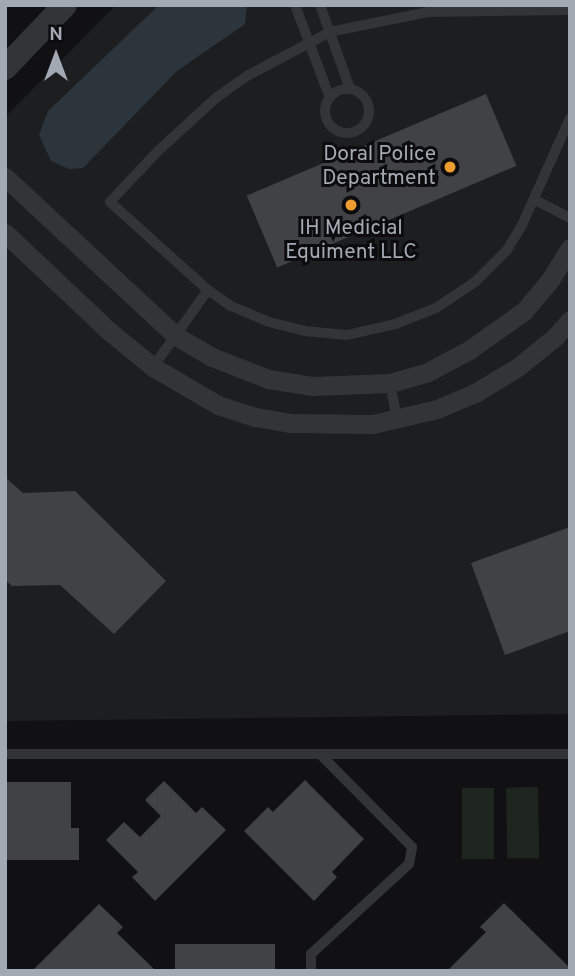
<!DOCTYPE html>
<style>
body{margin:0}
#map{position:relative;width:575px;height:976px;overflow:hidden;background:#111113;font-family:Overpass,sans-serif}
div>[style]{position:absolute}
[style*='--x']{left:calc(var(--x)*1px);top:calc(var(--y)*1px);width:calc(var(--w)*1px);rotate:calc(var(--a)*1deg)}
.built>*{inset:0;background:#1d1e20}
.green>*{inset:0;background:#1e251e;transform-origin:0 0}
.water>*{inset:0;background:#2b353b}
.building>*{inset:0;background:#404246;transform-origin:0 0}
.service>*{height:10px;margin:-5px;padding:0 5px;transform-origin:5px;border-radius:5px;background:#323438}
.service>.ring{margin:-5px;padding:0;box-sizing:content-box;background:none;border:10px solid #323438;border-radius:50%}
.minor>*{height:19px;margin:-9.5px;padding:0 9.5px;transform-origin:9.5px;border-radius:9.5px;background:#323438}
.tertiary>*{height:24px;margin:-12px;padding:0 12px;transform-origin:12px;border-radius:12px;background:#323438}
.dots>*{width:19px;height:19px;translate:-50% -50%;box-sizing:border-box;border:4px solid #0c0c0e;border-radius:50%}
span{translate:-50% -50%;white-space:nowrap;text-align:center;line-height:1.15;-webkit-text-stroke:6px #0c0c0e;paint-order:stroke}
.poi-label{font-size:21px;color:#a3a9b3}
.right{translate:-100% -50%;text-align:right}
.frame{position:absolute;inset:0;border:7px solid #a3a9b3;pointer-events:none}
.north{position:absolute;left:21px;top:21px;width:70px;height:70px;-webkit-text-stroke:5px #0c0c0e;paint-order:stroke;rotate:0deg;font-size:19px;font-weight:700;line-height:28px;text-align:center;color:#a3a9b3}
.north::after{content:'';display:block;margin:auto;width:24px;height:32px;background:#a3a9b3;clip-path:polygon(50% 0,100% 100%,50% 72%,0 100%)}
</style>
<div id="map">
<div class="built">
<div style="clip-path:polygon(116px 5px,570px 5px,570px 714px,5px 721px,5px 117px)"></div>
</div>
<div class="green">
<div style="left:538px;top:787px;width:71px;height:32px;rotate:89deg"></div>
<div style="left:462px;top:788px;width:32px;height:71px"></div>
</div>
<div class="water">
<div style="clip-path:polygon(159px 5px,247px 5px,245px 24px,177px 71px,83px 168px,69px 169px,51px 161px,39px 135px,48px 111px)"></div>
</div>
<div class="building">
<div style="left:486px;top:94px;width:78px;height:260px;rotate:67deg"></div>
<div style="clip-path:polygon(5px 477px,23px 493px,75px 491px,166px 581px,114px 634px,60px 585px,12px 586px,5px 580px)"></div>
<div style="clip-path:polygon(570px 527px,570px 631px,505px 655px,471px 563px)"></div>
<div style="clip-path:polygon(305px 780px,364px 839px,332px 872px,337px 877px,314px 901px,244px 831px,268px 807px,273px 812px)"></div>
<div style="clip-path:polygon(164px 781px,196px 813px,202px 807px,226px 830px,155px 901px,132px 877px,138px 872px,106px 840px,124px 822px,140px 837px,161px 816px,145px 800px)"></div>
<div style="clip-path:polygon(5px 782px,71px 782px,71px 828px,79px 828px,79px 860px,5px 860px)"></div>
<div style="clip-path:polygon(504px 903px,570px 968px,570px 971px,447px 971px,486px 932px,480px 927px)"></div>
<div style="clip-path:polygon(99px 904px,123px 927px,117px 933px,156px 971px,32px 971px)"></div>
<div style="left:175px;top:944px;width:100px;height:27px"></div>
</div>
<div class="service">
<div style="--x:295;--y:5;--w:99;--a:69.4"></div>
<div style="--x:320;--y:5;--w:89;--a:70.3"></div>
<div style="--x:570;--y:10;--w:142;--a:179.2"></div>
<div style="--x:428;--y:12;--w:100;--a:168.5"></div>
<div style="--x:330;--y:32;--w:94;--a:152.1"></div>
<div style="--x:247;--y:76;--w:37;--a:145"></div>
<div style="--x:217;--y:97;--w:80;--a:137.5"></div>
<div style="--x:158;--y:151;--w:70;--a:133.3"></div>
<div style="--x:110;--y:202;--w:132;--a:41.9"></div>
<div style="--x:208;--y:290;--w:28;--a:35"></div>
<div style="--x:231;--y:306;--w:41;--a:22.8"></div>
<div style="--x:269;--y:322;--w:36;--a:14"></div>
<div style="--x:304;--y:331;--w:43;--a:5.3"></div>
<div style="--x:347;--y:335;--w:49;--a:-12.9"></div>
<div style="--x:395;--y:324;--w:44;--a:-21.3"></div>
<div style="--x:436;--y:308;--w:47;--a:-33.7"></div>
<div style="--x:475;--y:282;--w:45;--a:-45"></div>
<div style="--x:507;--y:250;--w:29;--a:-59"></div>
<div style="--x:522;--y:225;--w:117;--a:-65.8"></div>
<div class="ring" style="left:325px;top:89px;width:34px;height:34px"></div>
<div style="--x:535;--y:200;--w:39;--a:27"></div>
<div style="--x:153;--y:367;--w:95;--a:-54.5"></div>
<div style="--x:390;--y:383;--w:37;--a:79"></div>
<div style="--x:5;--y:754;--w:565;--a:0"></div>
<div style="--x:311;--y:971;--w:17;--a:-90"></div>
<div style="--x:311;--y:954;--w:133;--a:-42.6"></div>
<div style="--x:409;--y:864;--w:17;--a:-80"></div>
<div style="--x:412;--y:847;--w:131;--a:-134.7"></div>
</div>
<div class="minor">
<div style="--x:5;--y:177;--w:233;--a:42.9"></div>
<div style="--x:176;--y:336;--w:42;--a:30.3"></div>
<div style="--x:212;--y:357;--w:60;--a:21.4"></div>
<div style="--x:268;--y:379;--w:46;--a:8.8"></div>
<div style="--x:313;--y:386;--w:77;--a:-2.2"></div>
<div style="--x:390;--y:383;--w:37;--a:-16"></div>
<div style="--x:426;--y:373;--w:49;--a:-28.1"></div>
<div style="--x:469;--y:350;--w:67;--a:-35.3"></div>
<div style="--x:524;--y:311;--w:40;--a:-50"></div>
<div style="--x:550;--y:280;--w:38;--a:-58"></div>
<div style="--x:5;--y:233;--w:143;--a:43.3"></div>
<div style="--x:109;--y:331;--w:57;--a:39.3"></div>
<div style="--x:153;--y:367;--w:75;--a:30.3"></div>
<div style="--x:218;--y:405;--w:40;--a:18"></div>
<div style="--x:256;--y:417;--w:34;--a:10"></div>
<div style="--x:289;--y:423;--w:84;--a:0.7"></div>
<div style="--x:373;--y:424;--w:66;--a:-13.2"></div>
<div style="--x:437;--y:409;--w:41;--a:-22.8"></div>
<div style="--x:475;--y:393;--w:50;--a:-31.2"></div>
<div style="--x:518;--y:367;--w:49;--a:-39.2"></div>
<div style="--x:556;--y:336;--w:21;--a:-49"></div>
</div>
<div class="tertiary">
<div style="--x:5;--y:68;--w:87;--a:-46.4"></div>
</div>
<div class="dots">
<div style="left:450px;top:167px;background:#ed9c2f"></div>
<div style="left:351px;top:205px;background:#ed9c2f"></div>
</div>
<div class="poi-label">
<span class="right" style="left:436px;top:167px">Doral Police<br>Department</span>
<span style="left:351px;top:241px">IH Medicial<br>Equiment LLC</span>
</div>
<div class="frame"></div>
<div class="north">N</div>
</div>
